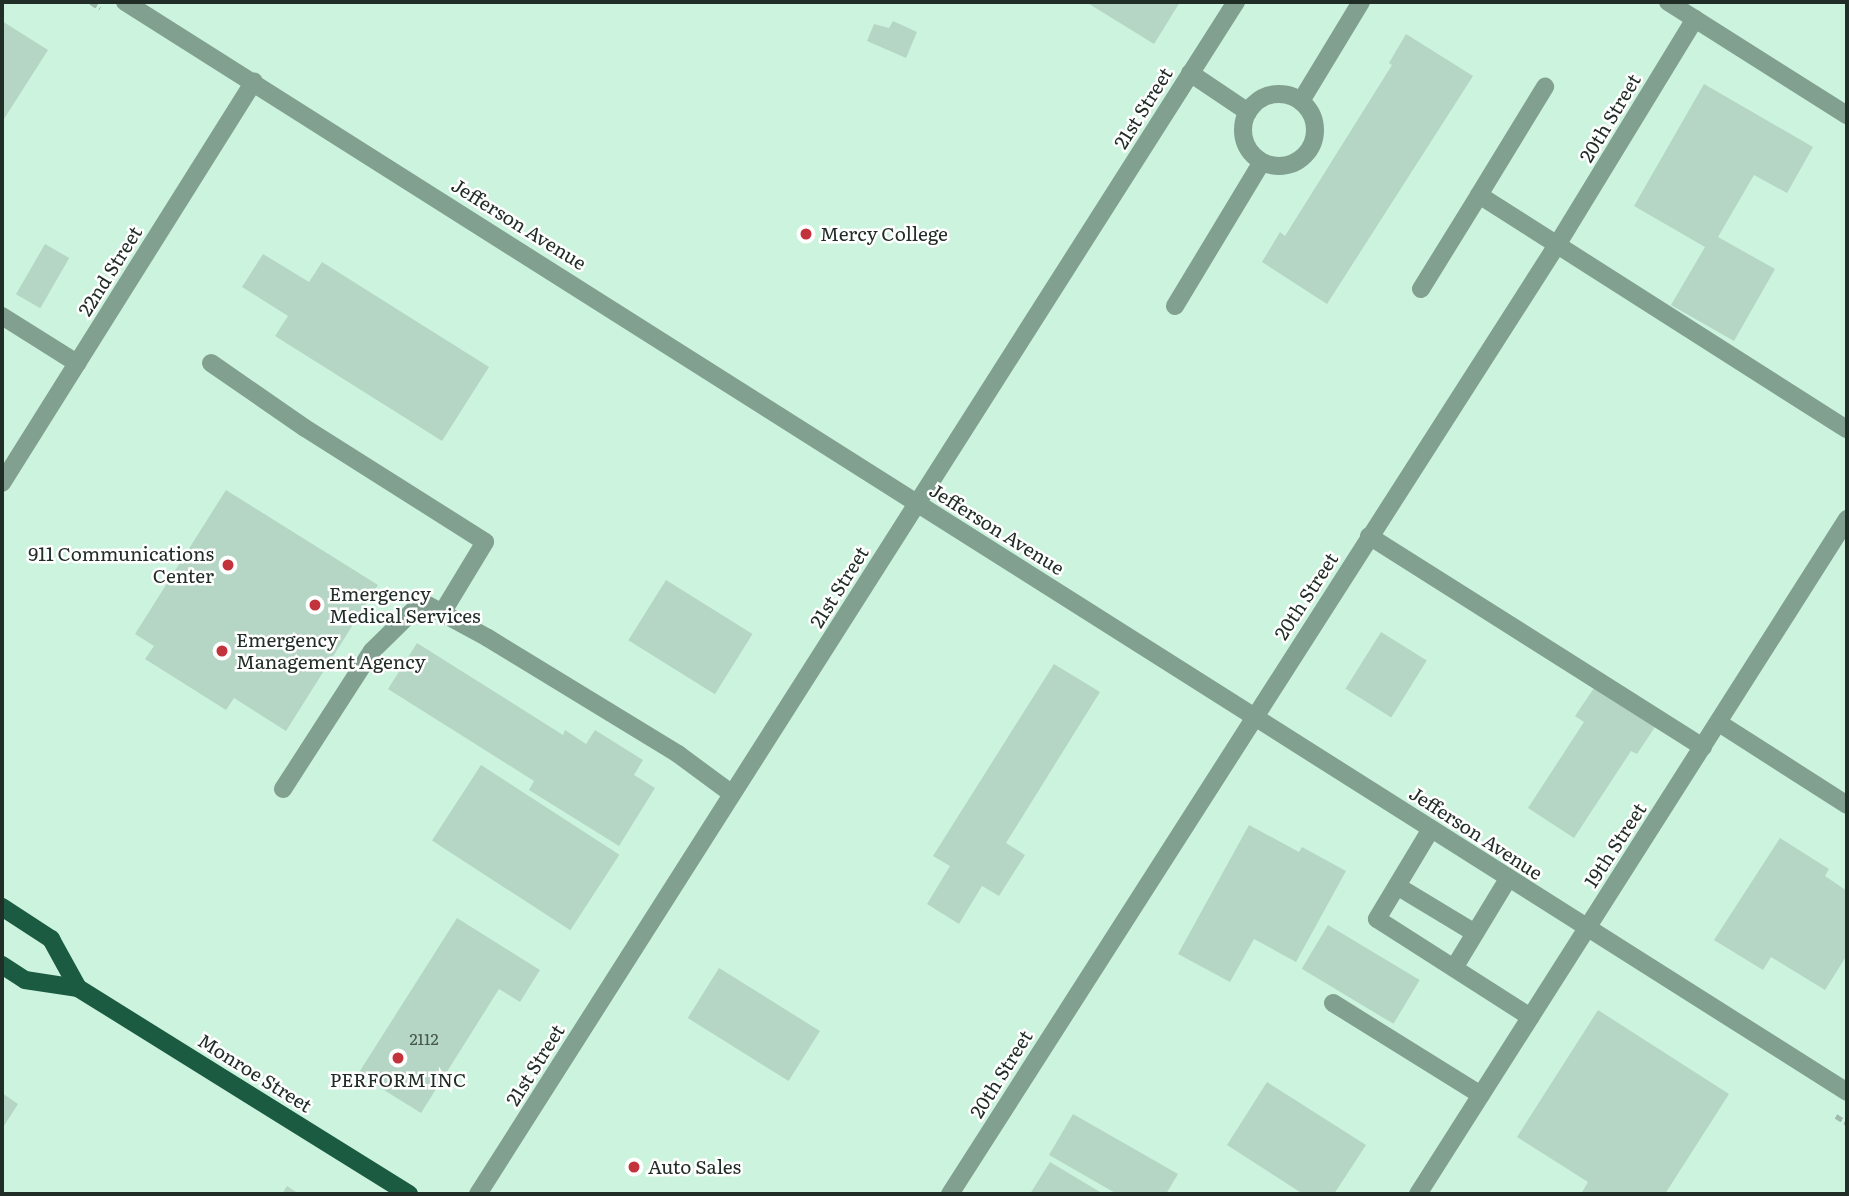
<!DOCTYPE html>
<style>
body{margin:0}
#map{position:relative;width:1849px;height:1196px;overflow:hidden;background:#dcfdec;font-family:Literata,serif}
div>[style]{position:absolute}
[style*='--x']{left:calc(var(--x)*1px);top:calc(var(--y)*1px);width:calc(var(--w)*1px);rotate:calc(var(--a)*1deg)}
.built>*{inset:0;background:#cbf3dd;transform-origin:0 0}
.building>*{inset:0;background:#b6d6c5;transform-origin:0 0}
.path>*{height:4.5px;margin-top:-2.25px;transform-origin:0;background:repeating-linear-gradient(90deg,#a0baad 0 7px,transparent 0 10.5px)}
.minor>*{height:18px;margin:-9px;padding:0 9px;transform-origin:9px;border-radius:9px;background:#82a090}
.minor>.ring{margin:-9px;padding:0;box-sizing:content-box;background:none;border:18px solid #82a090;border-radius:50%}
.major>*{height:18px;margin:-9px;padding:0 9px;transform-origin:9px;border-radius:9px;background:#1b5b41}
.dots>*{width:19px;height:19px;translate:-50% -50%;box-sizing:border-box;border:4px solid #fff;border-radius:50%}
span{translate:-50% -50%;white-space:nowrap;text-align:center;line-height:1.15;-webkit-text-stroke:5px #fff;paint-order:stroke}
.number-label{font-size:16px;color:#46574e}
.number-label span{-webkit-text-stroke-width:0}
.street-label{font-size:19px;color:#212d27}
.poi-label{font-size:19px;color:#212d27}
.left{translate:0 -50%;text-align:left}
.right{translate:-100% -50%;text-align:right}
.frame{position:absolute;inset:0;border:4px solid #212d27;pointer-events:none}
</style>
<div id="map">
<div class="built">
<div style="left:2px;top:2px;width:1845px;height:1192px"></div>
</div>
<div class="building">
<div style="clip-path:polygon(1086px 2px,1180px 2px,1154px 44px)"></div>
<div style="clip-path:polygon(2px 21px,48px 50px,2px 122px)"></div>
<div style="clip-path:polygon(893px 21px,917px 32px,906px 58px,867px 41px,874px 24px,889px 28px)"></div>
<div style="clip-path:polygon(1406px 34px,1473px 76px,1327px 304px,1262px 262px,1280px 232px,1285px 236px,1392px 65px,1389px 63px)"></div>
<div style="clip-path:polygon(1704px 84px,1813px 147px,1787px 193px,1754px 175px,1718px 237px,1775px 269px,1734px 341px,1671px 305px,1705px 247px,1634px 206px)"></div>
<div style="left:45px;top:244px;width:28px;height:58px;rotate:30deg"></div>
<div style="clip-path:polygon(263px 254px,309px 282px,322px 262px,489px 367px,442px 441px,275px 336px,288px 316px,242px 287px)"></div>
<div style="clip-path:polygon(226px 490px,378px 585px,286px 731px,234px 698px,226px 710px,145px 659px,154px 646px,135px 634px)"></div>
<div style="left:666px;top:580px;width:102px;height:71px;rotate:32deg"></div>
<div style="left:1381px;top:632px;width:54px;height:67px;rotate:32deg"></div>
<div style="clip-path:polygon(417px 643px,563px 735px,565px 730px,586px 744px,595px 730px,643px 760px,634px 775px,655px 788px,619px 846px,529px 790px,534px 781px,388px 689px)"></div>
<div style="clip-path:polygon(1054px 664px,1100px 692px,1006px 843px,1025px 855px,999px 896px,982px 886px,959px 924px,927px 904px,950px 866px,933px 856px)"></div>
<div style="clip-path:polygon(1594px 688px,1655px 727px,1637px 754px,1631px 751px,1574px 838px,1528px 808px,1584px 722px,1575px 716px)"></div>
<div style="left:481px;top:765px;width:165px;height:90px;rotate:33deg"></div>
<div style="clip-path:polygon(1249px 825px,1299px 852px,1302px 847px,1346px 871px,1296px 962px,1254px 939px,1230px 982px,1178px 954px)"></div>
<div style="clip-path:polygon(1780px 838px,1829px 869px,1825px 876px,1847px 891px,1847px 955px,1825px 990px,1771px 957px,1763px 970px,1714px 940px)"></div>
<div style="clip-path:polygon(457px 918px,540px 970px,520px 1002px,499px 989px,421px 1113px,358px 1074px)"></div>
<div style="left:1328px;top:925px;width:107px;height:51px;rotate:31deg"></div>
<div style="left:719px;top:968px;width:119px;height:59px;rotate:32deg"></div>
<div style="clip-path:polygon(1598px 1010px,1729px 1094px,1665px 1194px,1581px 1194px,1588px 1182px,1517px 1137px)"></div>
<div style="clip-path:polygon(1267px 1082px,1366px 1145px,1334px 1194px,1303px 1194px,1227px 1145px)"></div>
<div style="clip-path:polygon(2px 1093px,18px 1104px,2px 1129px)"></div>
<div style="clip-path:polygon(1073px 1114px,1178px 1174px,1166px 1194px,1117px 1194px,1049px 1155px)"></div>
<div style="clip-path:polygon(1050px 1162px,1100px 1192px,1099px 1194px,1030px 1194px)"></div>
<div style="clip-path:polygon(287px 1186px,299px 1194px,282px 1194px)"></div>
</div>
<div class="path">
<div style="--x:91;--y:2;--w:11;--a:34"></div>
<div style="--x:1836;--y:1116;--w:13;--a:32"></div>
</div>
<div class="minor">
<div style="--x:125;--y:2;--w:2038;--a:32.33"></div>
<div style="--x:1668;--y:2;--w:212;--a:32.3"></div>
<div style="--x:1190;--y:73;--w:70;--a:33.9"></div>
<div class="ring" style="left:1243px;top:94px;width:54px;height:54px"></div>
<div style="--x:1301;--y:101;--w:116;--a:-58.8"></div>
<div style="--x:1479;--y:195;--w:127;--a:-58.6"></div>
<div style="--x:1421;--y:289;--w:110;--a:-58.3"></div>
<div style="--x:1479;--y:195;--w:436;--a:32.5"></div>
<div style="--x:1175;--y:306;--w:168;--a:-58.9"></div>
<div style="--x:2;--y:316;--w:89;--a:32.1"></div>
<div style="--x:211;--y:363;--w:114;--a:34.7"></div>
<div style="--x:305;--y:428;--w:213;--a:32.3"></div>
<div style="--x:485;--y:542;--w:83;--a:121.2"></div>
<div style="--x:2;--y:483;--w:474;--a:-57.9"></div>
<div style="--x:1369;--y:536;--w:395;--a:32.3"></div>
<div style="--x:1719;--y:723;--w:152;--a:32.6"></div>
<div style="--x:283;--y:789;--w:164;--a:-57.2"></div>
<div style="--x:372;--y:651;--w:70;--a:-44.4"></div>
<div style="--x:422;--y:602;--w:75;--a:28.6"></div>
<div style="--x:488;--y:638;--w:223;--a:31.4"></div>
<div style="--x:678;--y:754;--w:67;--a:36.5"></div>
<div style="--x:1431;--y:829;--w:105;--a:121"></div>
<div style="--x:1377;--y:919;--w:182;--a:32.6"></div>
<div style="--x:1397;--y:886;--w:91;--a:31.1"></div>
<div style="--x:1454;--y:968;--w:104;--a:-58.8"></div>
<div style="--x:1333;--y:1003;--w:174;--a:31.9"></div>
<div style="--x:478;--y:1194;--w:1413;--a:-57.55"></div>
<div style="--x:950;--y:1194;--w:1127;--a:-57.4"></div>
<div style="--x:1557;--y:245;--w:265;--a:-58.6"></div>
<div style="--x:1418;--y:1194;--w:800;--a:-57.56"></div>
</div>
<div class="major">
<div style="--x:2;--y:907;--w:59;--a:33.1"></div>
<div style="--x:51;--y:939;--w:56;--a:61.1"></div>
<div style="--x:2;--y:965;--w:27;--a:33"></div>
<div style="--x:25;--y:980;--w:54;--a:8.6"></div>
<div style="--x:78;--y:988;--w:390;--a:31.9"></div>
</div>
<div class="dots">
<div style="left:806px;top:234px;background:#c3333c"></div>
<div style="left:228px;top:565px;background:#c3333c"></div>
<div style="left:315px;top:605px;background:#c3333c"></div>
<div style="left:222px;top:651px;background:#c3333c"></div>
<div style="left:398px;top:1058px;background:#c3333c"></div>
<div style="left:634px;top:1167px;background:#c3333c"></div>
</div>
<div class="number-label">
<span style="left:424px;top:1038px">2112</span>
</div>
<div class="street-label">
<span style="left:1143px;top:108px;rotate:-58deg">21st Street</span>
<span style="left:1610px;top:118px;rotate:-59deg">20th Street</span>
<span style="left:519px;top:224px;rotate:32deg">Jefferson Avenue</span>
<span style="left:110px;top:271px;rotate:-58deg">22nd Street</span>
<span style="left:997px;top:529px;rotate:32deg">Jefferson Avenue</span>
<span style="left:839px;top:587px;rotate:-58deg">21st Street</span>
<span style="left:1306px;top:596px;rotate:-57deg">20th Street</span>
<span style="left:1476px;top:833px;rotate:33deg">Jefferson Avenue</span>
<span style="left:1615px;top:845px;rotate:-57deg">19th Street</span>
<span style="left:535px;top:1065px;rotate:-58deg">21st Street</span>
<span style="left:255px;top:1073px;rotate:32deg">Monroe Street</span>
<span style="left:1001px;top:1074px;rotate:-58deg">20th Street</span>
</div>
<div class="poi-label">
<span class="left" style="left:820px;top:234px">Mercy College</span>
<span class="right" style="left:214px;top:565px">911 Communications<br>Center</span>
<span class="left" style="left:329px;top:605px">Emergency<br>Medical Services</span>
<span class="left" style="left:236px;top:651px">Emergency<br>Management Agency</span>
<span style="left:398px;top:1080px">PERFORM INC</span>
<span class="left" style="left:648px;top:1167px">Auto Sales</span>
</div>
<div class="frame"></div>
</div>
